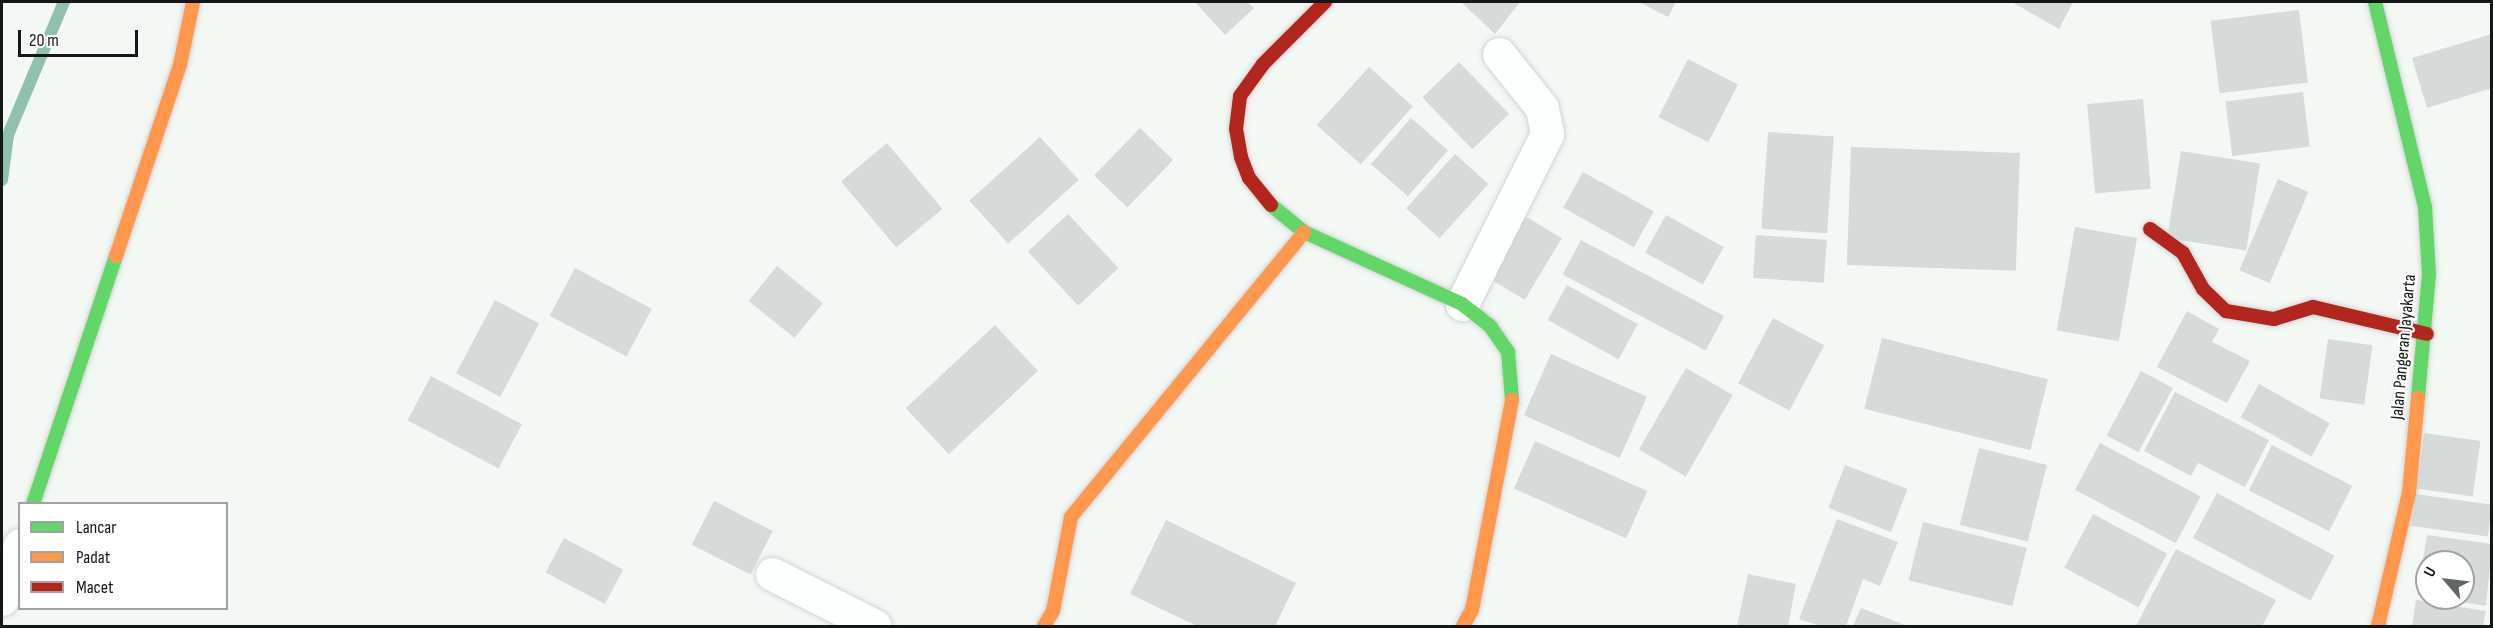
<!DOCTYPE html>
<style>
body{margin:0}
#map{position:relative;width:2493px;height:628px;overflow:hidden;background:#f3f8f5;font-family:"Sofia Sans Condensed",sans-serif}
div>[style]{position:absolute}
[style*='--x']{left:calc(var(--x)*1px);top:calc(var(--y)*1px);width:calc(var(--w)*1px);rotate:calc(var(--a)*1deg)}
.stream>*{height:12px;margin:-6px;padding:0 6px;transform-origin:6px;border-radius:6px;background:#8ec2ad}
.building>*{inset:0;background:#d6dad8;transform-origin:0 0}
.roads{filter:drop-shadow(0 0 2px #d1d4d3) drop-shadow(0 0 2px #d1d4d3)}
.street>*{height:33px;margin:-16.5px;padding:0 16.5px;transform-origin:16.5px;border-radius:16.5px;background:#fdfefe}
.fast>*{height:14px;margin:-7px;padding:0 7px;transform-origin:7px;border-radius:7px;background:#63d668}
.slow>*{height:14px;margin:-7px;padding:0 7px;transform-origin:7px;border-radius:7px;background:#ff974d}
.jam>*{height:14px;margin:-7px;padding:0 7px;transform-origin:7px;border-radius:7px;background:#b3261e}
span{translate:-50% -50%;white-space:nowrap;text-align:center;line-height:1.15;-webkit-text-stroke:4.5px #fff;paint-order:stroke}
.street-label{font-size:18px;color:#141715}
.frame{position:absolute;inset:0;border:3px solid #141715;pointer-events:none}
.legend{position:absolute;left:18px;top:502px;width:210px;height:108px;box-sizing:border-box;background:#fff;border:2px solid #a1a2a1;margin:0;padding:8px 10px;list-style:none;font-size:18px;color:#141715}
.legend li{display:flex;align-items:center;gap:12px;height:30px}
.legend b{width:30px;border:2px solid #a1a2a1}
.north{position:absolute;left:2415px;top:550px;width:60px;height:60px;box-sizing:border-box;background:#fff;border:2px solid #a1a2a1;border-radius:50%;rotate:298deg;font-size:16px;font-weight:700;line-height:24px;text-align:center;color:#141715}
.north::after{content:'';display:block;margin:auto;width:21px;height:27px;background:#626663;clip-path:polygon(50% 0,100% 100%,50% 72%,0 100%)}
.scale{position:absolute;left:18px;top:30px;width:120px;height:27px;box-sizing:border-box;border:3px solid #141715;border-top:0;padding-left:8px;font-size:18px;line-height:21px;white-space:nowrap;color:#141715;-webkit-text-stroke:4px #fff;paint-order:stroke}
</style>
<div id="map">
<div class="stream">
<div style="--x:2;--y:180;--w:45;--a:-82.4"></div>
<div style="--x:8;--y:135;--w:144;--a:-67.2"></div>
</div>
<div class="building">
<div style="clip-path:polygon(1195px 2px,1247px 2px,1254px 8px,1225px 35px)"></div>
<div style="clip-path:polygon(1461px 2px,1520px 2px,1495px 34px)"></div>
<div style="clip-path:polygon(1639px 2px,1676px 2px,1668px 17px)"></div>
<div style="clip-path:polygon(2012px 2px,2073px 2px,2059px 29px)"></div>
<div style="left:2299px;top:10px;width:73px;height:89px;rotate:83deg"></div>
<div style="clip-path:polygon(2492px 34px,2492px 88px,2427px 108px,2412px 58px)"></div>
<div style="left:1688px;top:59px;width:56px;height:65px;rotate:27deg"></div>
<div style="left:1459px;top:62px;width:72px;height:51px;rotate:46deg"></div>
<div style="left:1369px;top:67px;width:59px;height:78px;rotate:42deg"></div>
<div style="left:2303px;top:92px;width:55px;height:78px;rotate:83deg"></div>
<div style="left:2143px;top:99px;width:90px;height:56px;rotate:85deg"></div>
<div style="left:1411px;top:118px;width:49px;height:61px;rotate:41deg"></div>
<div style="left:1140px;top:128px;width:46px;height:66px;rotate:44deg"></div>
<div style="left:1768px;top:132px;width:66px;height:97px;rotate:4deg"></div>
<div style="left:1040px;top:137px;width:58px;height:95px;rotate:48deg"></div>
<div style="left:887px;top:143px;width:86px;height:60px;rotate:50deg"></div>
<div style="left:1851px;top:147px;width:169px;height:118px;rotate:2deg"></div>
<div style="left:2181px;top:151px;width:80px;height:88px;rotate:9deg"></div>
<div style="left:1455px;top:154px;width:45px;height:73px;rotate:42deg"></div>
<div style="left:1583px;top:172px;width:81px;height:41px;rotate:29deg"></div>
<div style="left:2278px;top:179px;width:33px;height:99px;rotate:23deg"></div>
<div style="left:1068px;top:214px;width:74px;height:55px;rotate:47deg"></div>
<div style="left:1666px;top:215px;width:66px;height:43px;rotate:29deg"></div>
<div style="left:1525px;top:216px;width:43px;height:72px;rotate:31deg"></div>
<div style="left:2075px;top:227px;width:63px;height:105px;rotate:10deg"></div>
<div style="left:1756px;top:235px;width:71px;height:43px;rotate:4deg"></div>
<div style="left:1581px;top:240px;width:162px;height:39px;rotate:28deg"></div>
<div style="left:777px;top:266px;width:59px;height:45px;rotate:39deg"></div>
<div style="left:575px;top:268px;width:87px;height:54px;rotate:28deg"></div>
<div style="left:1567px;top:285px;width:81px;height:40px;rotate:29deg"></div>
<div style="left:495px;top:300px;width:50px;height:83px;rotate:28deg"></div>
<div style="clip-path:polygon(2187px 311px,2219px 329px,2212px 342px,2250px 361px,2227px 403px,2157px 367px)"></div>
<div style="left:1773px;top:318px;width:58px;height:74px;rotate:28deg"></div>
<div style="left:995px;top:325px;width:63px;height:122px;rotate:47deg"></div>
<div style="left:1882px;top:338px;width:171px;height:73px;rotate:14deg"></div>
<div style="left:2328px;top:339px;width:45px;height:60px;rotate:8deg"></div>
<div style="left:1551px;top:354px;width:105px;height:67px;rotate:24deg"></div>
<div style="left:1686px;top:368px;width:54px;height:94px;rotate:30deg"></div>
<div style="left:2141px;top:371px;width:36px;height:73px;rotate:28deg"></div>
<div style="left:431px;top:376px;width:103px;height:50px;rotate:28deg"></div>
<div style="left:2259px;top:384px;width:81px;height:38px;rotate:29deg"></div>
<div style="clip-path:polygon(2175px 392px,2269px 440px,2245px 487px,2198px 463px,2191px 476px,2144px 451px)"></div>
<div style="left:2424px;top:433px;width:57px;height:56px;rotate:8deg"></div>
<div style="left:1535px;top:441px;width:123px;height:52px;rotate:24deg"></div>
<div style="left:2100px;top:443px;width:114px;height:53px;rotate:28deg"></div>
<div style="left:2272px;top:445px;width:90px;height:51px;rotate:27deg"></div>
<div style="left:1979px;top:448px;width:70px;height:79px;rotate:14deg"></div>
<div style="left:1845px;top:465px;width:67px;height:46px;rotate:21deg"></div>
<div style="left:2217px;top:493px;width:133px;height:51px;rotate:28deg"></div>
<div style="left:2415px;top:494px;width:78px;height:32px;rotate:8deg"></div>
<div style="left:714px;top:501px;width:66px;height:49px;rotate:27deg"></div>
<div style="left:2093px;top:514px;width:84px;height:61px;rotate:28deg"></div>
<div style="clip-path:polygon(1837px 519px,1898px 542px,1880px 586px,1863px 579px,1846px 626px,1820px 626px,1799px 619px)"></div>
<div style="clip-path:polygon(1166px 520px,1296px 583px,1275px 626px,1197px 626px,1130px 594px)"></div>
<div style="left:1923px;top:522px;width:107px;height:60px;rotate:14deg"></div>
<div style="clip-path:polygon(2427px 535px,2492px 544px,2486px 606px,2443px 599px,2463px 598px,2463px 562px,2427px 562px,2427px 597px,2417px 595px)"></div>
<div style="left:564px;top:538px;width:67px;height:39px;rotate:28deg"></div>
<div style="clip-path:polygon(2176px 549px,2276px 600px,2262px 626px,2136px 626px)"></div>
<div style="clip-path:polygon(1748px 574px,1796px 584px,1788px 626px,1737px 626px)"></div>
<div style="clip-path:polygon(2416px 600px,2486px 611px,2483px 626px,2412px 626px)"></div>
<div style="clip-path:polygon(1861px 608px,1908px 626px,1853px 626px)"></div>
</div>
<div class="roads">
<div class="street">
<div style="--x:1462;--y:304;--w:190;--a:-63.4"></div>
<div style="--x:1547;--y:134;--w:26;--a:-101"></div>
<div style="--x:1542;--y:108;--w:69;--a:-128.5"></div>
<div style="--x:772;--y:574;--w:115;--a:26.8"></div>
<div style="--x:2;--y:599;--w:57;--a:-71.6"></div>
</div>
<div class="fast">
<div style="--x:2375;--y:2;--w:211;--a:76.3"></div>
<div style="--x:2425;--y:207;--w:67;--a:86.6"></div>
<div style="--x:2429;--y:274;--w:123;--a:95.1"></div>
<div style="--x:1271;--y:205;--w:43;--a:39.3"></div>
<div style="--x:1304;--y:232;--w:174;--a:24.5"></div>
<div style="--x:1462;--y:304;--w:36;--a:38"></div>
<div style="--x:1490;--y:326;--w:32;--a:55"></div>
<div style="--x:1508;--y:352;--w:48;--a:85.2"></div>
<div style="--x:33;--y:504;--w:262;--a:-71.5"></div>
</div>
<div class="slow">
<div style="--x:116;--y:256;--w:201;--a:-71.5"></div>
<div style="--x:180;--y:65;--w:64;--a:-78.3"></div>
<div style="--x:1044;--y:626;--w:17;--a:-59"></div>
<div style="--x:1053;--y:611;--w:96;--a:-79.2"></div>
<div style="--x:1071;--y:517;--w:368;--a:-50.7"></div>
<div style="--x:1463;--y:626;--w:18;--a:-61"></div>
<div style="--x:1472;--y:610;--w:214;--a:-79.2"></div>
<div style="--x:2378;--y:626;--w:137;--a:-76.9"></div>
<div style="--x:2409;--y:493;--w:96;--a:-84.6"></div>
</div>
<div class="jam">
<div style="--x:1271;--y:205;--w:35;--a:-129"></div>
<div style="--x:1249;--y:178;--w:22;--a:-111"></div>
<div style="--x:1241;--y:157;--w:28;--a:-100"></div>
<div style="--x:1236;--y:129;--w:33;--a:-83"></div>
<div style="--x:1240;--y:96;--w:39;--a:-54"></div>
<div style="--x:1263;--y:64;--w:88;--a:-45"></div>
<div style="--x:2150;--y:229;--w:41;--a:36"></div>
<div style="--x:2183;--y:253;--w:41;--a:60.9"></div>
<div style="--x:2203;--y:289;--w:32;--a:44"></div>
<div style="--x:2226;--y:311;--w:49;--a:9.5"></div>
<div style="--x:2274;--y:319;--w:41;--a:-17.1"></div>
<div style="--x:2313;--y:307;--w:117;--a:13.3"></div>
</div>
</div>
<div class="street-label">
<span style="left:2404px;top:347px;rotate:-85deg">Jalan Pangeran Jayakarta</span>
</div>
<div class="frame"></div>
<ul class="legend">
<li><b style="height:8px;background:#63d668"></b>Lancar</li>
<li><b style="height:8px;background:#ff974d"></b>Padat</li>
<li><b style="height:8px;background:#b3261e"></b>Macet</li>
</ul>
<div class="north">U</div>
<div class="scale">20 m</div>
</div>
